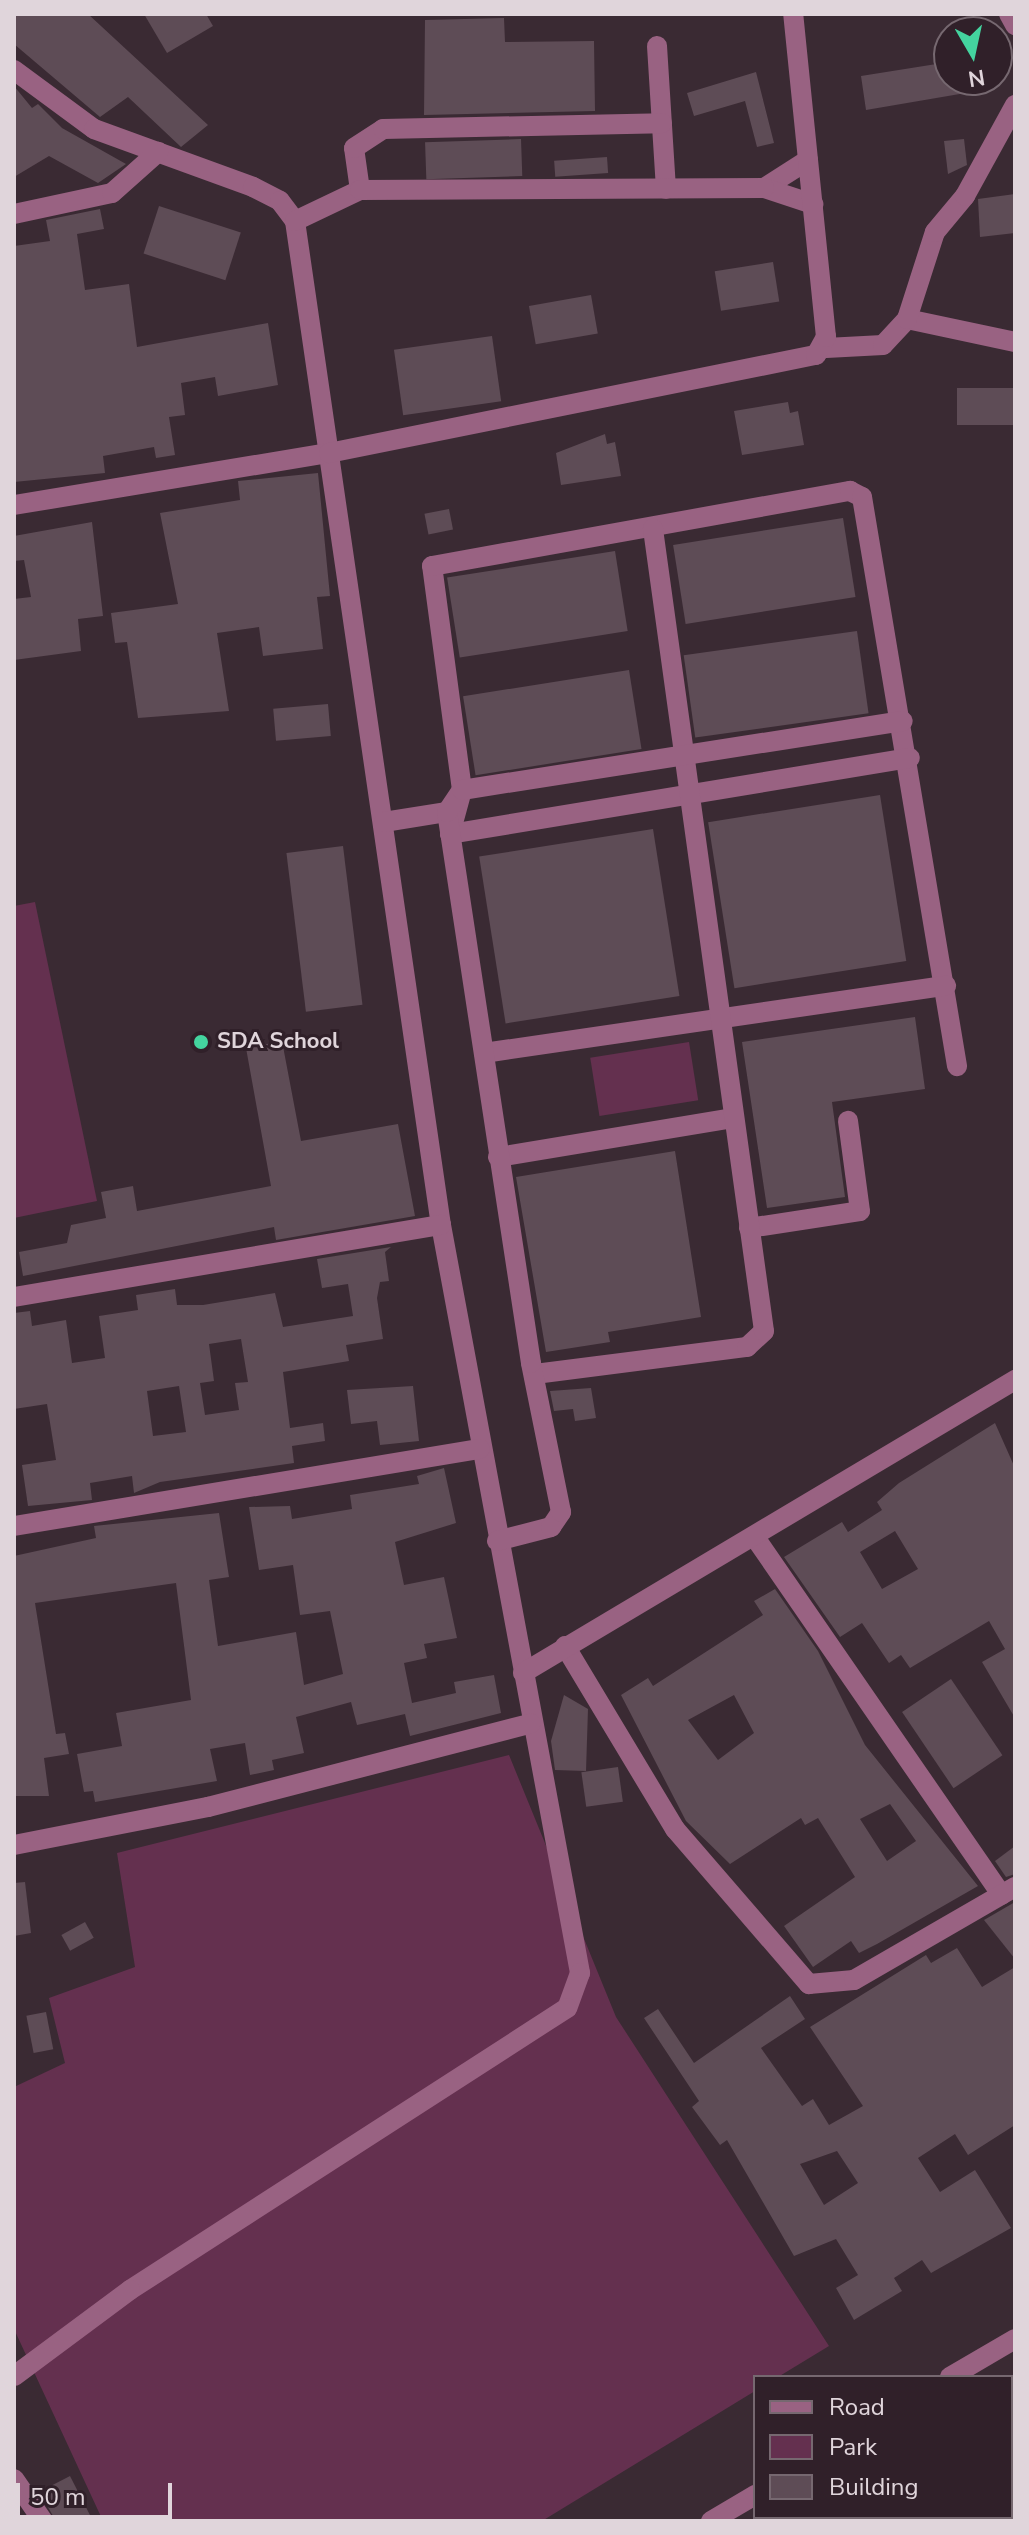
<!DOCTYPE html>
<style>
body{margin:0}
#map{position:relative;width:1029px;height:2535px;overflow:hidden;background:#3a2a33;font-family:"Nunito Sans",sans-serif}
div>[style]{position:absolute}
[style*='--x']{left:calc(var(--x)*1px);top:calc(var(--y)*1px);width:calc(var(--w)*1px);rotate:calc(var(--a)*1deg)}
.green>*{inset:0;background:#64304f;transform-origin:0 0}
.building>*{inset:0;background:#5e4c56;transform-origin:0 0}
.minor>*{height:20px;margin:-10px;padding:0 10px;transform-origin:10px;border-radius:10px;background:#996282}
.dots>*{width:22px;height:22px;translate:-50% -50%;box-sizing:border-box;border:4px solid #302029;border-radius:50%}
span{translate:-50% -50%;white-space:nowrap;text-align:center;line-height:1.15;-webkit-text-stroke:6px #302029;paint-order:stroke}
.poi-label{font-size:22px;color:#e0d5db;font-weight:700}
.left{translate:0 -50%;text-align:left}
.frame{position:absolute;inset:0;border:16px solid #e0d5db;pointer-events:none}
.legend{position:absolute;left:753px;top:2375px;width:260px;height:144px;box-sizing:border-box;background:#302029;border:2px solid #766870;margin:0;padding:10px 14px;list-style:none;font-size:24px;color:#e0d5db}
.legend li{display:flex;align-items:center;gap:16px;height:40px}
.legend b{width:40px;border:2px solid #766870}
.north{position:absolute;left:933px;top:16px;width:80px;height:80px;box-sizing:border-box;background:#302029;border:2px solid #766870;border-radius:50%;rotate:171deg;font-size:22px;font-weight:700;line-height:32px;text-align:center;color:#e0d5db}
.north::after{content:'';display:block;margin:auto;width:28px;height:36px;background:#44d49f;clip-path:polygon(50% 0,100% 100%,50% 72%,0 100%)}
.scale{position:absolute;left:16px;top:2483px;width:156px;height:36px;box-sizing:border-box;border:4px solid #e0d5db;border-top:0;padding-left:10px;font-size:24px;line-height:28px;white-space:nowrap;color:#e0d5db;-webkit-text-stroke:6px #302029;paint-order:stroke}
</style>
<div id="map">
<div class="green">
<div style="clip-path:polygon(35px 902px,97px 1201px,14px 1218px,14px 906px)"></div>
<div style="left:689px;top:1042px;width:59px;height:100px;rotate:81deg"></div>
<div style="clip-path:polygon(509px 1755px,616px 2017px,829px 2346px,778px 2377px,755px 2377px,755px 2391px,542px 2521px,103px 2521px,14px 2329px,14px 2087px,65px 2063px,49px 1998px,135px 1967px,117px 1853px)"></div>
</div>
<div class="building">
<div style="clip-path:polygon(14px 14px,88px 14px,208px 125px,181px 147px,128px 97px,100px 117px,14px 44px)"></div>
<div style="clip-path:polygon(144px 14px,206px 14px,213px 26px,167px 53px)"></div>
<div style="clip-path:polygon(504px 18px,505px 42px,594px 41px,595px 111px,424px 115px,425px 20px)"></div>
<div style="clip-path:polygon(949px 62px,949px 80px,989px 80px,989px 89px,866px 110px,861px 76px)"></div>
<div style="clip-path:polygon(756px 72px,774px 143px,757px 147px,745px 101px,694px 116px,687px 93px)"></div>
<div style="clip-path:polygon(14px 86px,32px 108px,38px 104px,62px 128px,126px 164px,98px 183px,49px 156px,14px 177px)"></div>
<div style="left:521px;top:139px;width:37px;height:96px;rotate:88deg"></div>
<div style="clip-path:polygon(964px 139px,967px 165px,948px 174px,944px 141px)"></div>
<div style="left:607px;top:157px;width:16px;height:53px;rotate:86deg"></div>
<div style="clip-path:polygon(1015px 194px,1015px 233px,980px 237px,978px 199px)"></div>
<div style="left:159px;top:206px;width:86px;height:50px;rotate:18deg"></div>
<div style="clip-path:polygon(100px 209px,104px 229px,77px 234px,85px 290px,129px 284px,137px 347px,268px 323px,278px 385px,218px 396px,215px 377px,181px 383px,185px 415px,169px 417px,175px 455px,156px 458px,154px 447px,103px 456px,105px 473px,14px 482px,14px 246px,50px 241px,46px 220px)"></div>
<div style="left:773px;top:262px;width:40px;height:59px;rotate:81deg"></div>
<div style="left:591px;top:295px;width:39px;height:63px;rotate:80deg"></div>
<div style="left:492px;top:336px;width:66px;height:99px;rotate:82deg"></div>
<div style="left:1015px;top:388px;width:37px;height:58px;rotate:90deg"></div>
<div style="clip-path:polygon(788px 402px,790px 413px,798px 411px,804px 445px,742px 455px,734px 411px)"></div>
<div style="clip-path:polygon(605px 434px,607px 444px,615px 442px,621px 476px,561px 485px,556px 453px)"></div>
<div style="clip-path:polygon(318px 473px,330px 596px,317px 597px,323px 649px,263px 656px,259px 627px,217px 633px,229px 711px,138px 718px,127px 642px,115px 643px,111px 613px,178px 604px,160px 513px,240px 500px,238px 481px)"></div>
<div style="left:449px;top:509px;width:21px;height:25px;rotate:79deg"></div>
<div style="left:843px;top:518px;width:80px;height:172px;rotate:81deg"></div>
<div style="clip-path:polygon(92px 522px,103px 616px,78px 619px,81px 651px,14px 660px,14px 599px,31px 597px,24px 560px,14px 561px,14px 536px)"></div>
<div style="left:615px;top:551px;width:81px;height:170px;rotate:81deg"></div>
<div style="left:857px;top:631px;width:83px;height:175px;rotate:82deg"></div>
<div style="left:629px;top:670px;width:80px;height:168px;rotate:81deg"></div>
<div style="left:328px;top:704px;width:32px;height:55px;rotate:85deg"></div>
<div style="left:880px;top:795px;width:168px;height:174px;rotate:81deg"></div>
<div style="left:653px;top:829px;width:169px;height:176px;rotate:81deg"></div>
<div style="left:343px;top:846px;width:160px;height:57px;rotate:83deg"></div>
<div style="clip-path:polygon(915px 1017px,925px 1089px,832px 1102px,845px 1197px,767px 1208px,742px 1042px)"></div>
<div style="clip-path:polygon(282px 1041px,301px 1141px,398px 1124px,415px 1216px,276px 1240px,274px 1227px,23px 1276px,19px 1252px,67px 1243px,71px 1225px,106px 1218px,101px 1192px,133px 1186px,137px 1211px,271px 1186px,246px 1048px)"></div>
<div style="clip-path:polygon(675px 1151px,701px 1317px,608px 1332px,610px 1342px,546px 1352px,516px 1177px)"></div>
<div style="clip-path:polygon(evenodd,391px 1247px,385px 1252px,389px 1281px,380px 1282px,377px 1298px,383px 1339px,346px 1345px,349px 1361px,283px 1372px,290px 1428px,323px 1423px,325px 1441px,292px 1446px,294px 1463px,160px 1482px,134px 1493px,132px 1476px,90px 1483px,92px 1500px,28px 1506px,22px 1465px,56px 1460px,47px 1404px,14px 1409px,14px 1313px,30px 1311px,32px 1326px,66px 1320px,72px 1363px,105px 1358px,99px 1316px,138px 1310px,136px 1295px,175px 1289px,177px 1305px,203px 1305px,275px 1293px,283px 1327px,353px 1316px,348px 1284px,322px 1288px,317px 1259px,391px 1247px,241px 1339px,248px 1382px,235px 1383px,239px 1410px,205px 1415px,200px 1383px,214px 1381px,209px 1344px,241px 1339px,391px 1247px,179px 1386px,186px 1432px,153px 1436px,147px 1391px,179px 1386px)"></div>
<div style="clip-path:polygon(413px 1386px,419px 1441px,380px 1445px,377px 1421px,351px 1424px,347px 1390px)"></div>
<div style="clip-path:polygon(591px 1388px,596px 1418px,575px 1421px,573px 1409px,554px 1411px,550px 1391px)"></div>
<div style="clip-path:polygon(evenodd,995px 1423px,1015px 1468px,1015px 1718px,982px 1662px,1005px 1649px,989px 1621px,910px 1668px,901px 1655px,889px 1663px,862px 1623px,840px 1637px,784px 1557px,842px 1522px,848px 1532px,882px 1510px,877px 1502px,899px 1483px,995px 1423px,895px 1531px,918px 1569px,882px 1589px,860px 1552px,895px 1531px)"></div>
<div style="clip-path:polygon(444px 1468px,456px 1523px,395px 1542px,404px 1585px,444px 1577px,457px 1638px,424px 1644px,427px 1658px,404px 1663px,412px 1703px,456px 1693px,454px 1682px,494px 1675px,501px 1713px,410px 1736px,405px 1714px,357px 1725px,351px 1702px,296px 1717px,304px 1753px,272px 1760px,274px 1770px,250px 1775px,245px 1743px,210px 1749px,217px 1781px,95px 1802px,93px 1791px,84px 1792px,77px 1754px,122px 1746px,116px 1713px,191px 1700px,176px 1583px,35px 1603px,56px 1734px,65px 1733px,69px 1754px,44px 1758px,49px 1796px,14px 1796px,14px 1556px,96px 1538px,94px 1526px,219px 1513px,229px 1577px,209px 1580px,218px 1646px,296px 1632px,304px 1685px,343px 1674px,330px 1611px,300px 1615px,293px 1565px,259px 1570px,249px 1507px,290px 1506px,292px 1519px,352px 1509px,350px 1495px,419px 1484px,417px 1476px)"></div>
<div style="clip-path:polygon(evenodd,775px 1589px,818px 1651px,865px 1745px,978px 1886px,877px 1944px,859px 1953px,851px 1941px,813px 1967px,784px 1926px,855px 1877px,818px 1818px,805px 1825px,801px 1818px,730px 1864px,686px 1821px,621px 1695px,648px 1678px,653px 1686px,763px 1615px,754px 1601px,775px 1589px,734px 1695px,754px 1733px,718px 1760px,688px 1720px,734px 1695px,775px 1589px,890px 1804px,916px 1841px,887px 1861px,860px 1819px,890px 1804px)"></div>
<div style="left:951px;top:1679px;width:92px;height:59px;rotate:56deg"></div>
<div style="clip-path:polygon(564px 1695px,588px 1709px,586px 1771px,555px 1770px,551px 1741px)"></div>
<div style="left:618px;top:1767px;width:35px;height:37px;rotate:82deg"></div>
<div style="clip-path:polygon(1015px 1846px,1015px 1874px,1006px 1877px,995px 1861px)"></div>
<div style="clip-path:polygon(25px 1882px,31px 1933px,14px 1936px,14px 1883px)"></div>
<div style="clip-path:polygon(1015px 1902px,1015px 1959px,984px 1920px)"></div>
<div style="left:85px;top:1922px;width:18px;height:27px;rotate:61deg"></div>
<div style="clip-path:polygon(evenodd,957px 1948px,982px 1987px,1015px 1967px,1015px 2125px,968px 2155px,955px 2134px,918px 2158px,940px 2192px,975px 2170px,1011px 2228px,931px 2273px,922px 2260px,894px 2278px,902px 2291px,854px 2320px,836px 2288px,858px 2275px,836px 2239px,794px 2256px,727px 2140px,720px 2145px,692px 2107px,699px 2101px,644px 2018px,658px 2009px,694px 2063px,790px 1996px,805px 2019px,761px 2048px,802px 2106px,813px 2099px,829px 2125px,863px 2106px,810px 2027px,926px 1955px,931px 1963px,957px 1948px,837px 2151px,858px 2183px,824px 2205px,800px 2164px,837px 2151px)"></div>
<div style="left:46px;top:2012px;width:38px;height:20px;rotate:79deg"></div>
<div style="clip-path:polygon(70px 2476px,93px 2521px,56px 2521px,39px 2492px)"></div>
</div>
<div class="minor">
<div style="--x:1009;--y:14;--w:13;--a:61"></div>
<div style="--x:657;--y:46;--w:143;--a:86.4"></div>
<div style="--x:14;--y:70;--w:99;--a:36.4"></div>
<div style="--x:94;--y:129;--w:169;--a:20"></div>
<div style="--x:253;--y:187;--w:30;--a:27"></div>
<div style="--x:280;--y:201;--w:25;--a:53"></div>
<div style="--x:295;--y:221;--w:1015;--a:81.73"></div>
<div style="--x:441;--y:1225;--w:761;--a:79.47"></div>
<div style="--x:580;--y:1973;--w:37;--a:110"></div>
<div style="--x:567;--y:2008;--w:520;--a:147.17"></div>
<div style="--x:130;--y:2290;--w:144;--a:143.4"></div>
<div style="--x:808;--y:160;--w:52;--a:147.5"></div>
<div style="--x:764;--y:188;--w:52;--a:18.1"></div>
<div style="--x:360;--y:190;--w:42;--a:-98.1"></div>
<div style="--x:354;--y:148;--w:35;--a:-33"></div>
<div style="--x:383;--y:129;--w:279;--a:-1.2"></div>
<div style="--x:14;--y:214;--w:100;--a:-12.1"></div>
<div style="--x:112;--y:193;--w:62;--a:-41.7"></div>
<div style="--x:295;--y:221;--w:72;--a:-25.5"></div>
<div style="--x:360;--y:190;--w:404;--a:-0.3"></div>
<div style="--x:907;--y:319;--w:110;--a:12"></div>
<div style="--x:826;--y:348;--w:57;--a:-3"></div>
<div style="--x:883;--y:345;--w:35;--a:-47"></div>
<div style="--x:907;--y:319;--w:91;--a:-72.2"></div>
<div style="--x:935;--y:232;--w:47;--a:-50.2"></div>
<div style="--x:965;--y:196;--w:104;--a:-61.2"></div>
<div style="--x:14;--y:505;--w:319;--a:-9.4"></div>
<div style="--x:329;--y:453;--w:497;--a:-11.4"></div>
<div style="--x:816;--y:355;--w:21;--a:-61"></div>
<div style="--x:826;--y:337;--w:325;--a:-95.8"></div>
<div style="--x:384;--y:822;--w:64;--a:-9"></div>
<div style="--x:450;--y:834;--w:46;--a:-74.7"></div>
<div style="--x:462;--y:790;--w:226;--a:-97.6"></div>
<div style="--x:432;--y:566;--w:425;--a:-10.2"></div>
<div style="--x:850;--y:491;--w:13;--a:27"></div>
<div style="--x:862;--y:497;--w:577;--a:80.52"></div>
<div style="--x:450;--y:834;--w:466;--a:-9.4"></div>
<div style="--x:484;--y:1053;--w:467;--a:-8.3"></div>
<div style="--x:498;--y:1157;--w:239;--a:-9.4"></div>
<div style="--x:749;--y:1228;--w:112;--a:-8.7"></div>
<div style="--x:860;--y:1211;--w:91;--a:-97.6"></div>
<div style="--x:14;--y:1297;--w:433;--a:-9.6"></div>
<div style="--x:535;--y:1374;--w:214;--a:-7.3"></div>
<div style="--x:747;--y:1347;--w:23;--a:-43"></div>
<div style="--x:764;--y:1331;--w:810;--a:-97.88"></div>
<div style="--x:14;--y:1526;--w:472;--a:-9.4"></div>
<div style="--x:754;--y:1536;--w:436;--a:55.4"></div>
<div style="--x:497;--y:1541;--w:56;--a:-14.5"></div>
<div style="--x:551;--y:1527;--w:18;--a:-56"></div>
<div style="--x:561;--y:1512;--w:152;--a:-101.4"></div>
<div style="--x:531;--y:1363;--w:557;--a:-98.67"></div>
<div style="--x:447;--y:812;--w:27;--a:-56"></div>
<div style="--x:462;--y:790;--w:446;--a:-8.9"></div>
<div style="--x:565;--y:1646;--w:214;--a:59"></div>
<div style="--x:675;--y:1829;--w:205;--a:49.2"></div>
<div style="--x:809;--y:1984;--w:45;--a:-5.1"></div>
<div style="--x:854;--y:1980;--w:186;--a:-30"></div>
<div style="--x:523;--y:1673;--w:573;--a:-30.78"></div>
<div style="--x:14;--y:1845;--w:198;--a:-11.1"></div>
<div style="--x:208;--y:1807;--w:333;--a:-14.5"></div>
<div style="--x:950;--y:2377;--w:75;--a:-30.3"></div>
<div style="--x:14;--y:2479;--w:51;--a:55.4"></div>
<div style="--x:711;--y:2521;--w:51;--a:-30.6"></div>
</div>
<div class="dots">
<div style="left:201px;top:1042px;background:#44d49f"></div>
</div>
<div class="poi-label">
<span class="left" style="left:217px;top:1042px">SDA School</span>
</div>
<div class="frame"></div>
<ul class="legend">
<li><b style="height:10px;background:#996282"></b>Road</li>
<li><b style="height:22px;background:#64304f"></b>Park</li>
<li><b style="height:22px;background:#5e4c56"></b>Building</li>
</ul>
<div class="north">N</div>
<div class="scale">50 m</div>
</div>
